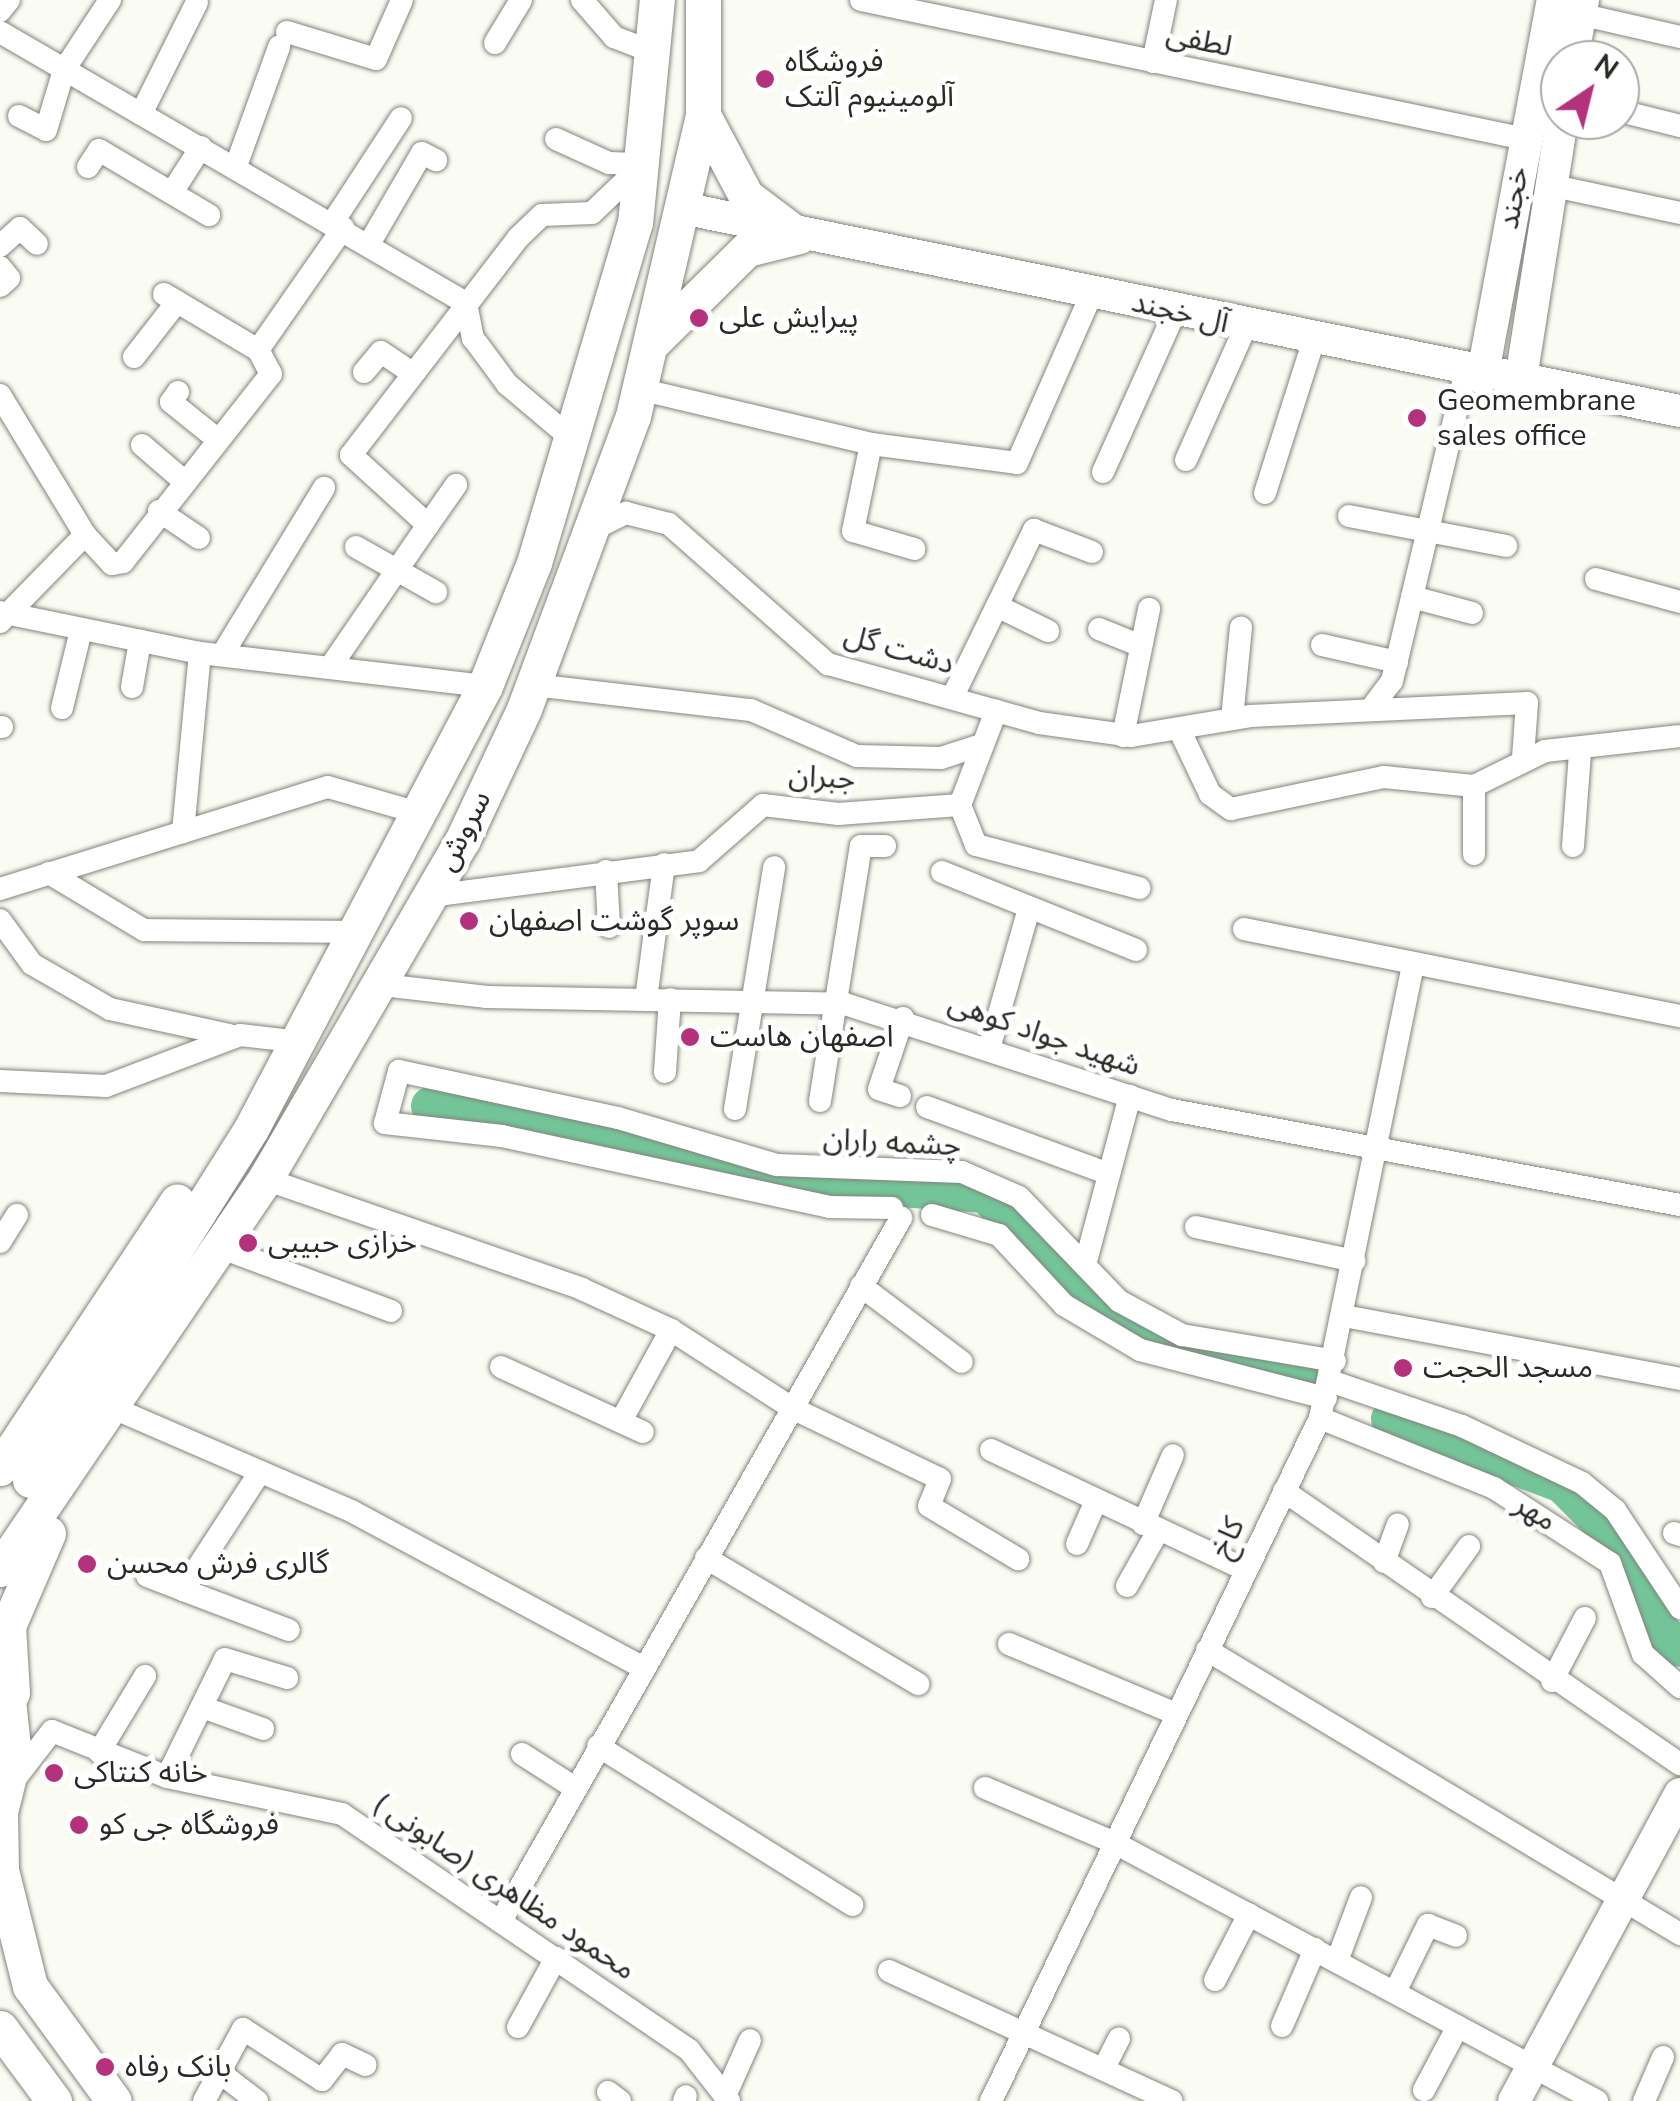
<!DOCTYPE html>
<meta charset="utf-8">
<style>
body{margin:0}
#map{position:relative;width:1680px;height:2101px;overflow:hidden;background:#fafbf3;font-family:"Nunito Sans","Noto Sans Arabic",sans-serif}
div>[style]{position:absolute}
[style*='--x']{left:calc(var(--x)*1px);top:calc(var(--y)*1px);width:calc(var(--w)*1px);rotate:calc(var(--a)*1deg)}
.river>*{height:38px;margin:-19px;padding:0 19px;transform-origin:19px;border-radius:19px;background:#73c599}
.roads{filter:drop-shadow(0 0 2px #83847d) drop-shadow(0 0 2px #83847d)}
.street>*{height:22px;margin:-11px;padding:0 11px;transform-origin:11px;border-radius:11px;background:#fff}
.secondary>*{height:32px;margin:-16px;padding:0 16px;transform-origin:16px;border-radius:16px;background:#fff}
.primary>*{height:35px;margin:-17.5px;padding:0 17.5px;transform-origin:17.5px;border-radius:17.5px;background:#fff}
.dots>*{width:28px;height:28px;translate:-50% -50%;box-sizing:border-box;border:5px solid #fff;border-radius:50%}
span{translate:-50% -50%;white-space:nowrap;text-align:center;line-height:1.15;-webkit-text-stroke:10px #fff;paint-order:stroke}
.street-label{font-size:30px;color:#292926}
.poi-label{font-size:30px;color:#292926}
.left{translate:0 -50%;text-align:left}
.north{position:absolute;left:1540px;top:40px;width:100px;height:100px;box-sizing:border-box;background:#fff;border:2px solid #a9a9a8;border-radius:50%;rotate:35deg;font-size:28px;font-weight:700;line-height:40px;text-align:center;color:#292926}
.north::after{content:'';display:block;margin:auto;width:35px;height:45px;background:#b4327c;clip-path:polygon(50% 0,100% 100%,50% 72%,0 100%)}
</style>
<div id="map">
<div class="river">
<div style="--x:430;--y:1106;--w:151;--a:9.2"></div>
<div style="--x:579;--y:1130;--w:198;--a:14.3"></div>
<div style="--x:771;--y:1179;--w:216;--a:4"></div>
<div style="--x:986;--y:1194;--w:154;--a:47.9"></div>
<div style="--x:1089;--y:1308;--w:57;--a:28.4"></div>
<div style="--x:1139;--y:1335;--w:171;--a:15.3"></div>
<div style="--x:1390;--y:1419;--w:184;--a:20.7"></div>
<div style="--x:1562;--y:1484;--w:79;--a:45"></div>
<div style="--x:1618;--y:1540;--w:101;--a:64.7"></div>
<div style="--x:1661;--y:1631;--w:25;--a:42"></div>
</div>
<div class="roads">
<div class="street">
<div style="--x:582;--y:0;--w:49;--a:49.1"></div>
<div style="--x:614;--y:37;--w:44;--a:21.3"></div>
<div style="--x:861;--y:0;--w:678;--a:11.82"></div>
<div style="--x:0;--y:11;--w:14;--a:-51"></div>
<div style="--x:1566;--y:11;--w:117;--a:12.8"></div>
<div style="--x:0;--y:32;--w:539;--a:30.18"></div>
<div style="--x:287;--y:32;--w:93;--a:16.9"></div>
<div style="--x:376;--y:59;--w:64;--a:-66.2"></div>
<div style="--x:495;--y:43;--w:50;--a:-58.8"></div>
<div style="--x:1153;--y:62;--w:63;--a:-78.2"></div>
<div style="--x:1620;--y:111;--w:62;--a:14"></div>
<div style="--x:141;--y:114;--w:125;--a:-63.4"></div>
<div style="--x:19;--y:116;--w:30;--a:27"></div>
<div style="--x:46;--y:130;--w:63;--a:-73.3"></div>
<div style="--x:64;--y:70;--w:84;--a:-56.7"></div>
<div style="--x:556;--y:139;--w:58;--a:24.4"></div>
<div style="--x:609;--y:163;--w:35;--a:2"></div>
<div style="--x:236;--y:166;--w:127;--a:-70.1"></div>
<div style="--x:88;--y:167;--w:20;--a:-57"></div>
<div style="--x:99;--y:150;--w:128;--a:30.6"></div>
<div style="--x:1554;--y:186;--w:129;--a:12.1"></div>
<div style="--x:173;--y:191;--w:52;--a:-57.5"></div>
<div style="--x:333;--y:222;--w:124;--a:-56.8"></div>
<div style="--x:369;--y:244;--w:105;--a:-59.8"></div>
<div style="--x:422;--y:153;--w:16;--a:27"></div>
<div style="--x:0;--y:246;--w:27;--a:-42"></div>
<div style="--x:20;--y:228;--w:23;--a:43"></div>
<div style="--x:0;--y:267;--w:14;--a:51"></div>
<div style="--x:9;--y:278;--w:12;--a:138"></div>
<div style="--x:164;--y:294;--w:109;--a:30.8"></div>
<div style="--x:466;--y:303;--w:36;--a:79"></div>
<div style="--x:473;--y:338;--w:57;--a:53.5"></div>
<div style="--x:507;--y:384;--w:85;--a:40.2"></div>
<div style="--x:134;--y:357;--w:70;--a:-52"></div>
<div style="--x:364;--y:372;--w:26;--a:-50"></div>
<div style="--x:381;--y:352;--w:37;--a:34"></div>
<div style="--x:639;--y:389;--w:238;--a:13.3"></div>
<div style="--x:871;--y:444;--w:147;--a:7.4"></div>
<div style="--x:1017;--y:463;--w:186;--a:-66.2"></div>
<div style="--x:178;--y:392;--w:12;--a:125"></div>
<div style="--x:171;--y:402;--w:59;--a:38.8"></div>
<div style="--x:0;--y:395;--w:164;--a:58.7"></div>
<div style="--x:85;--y:535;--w:40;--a:47"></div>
<div style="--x:112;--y:564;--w:11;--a:-10"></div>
<div style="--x:123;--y:562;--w:239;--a:-51.8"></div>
<div style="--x:271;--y:374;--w:27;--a:-118"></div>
<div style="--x:258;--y:350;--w:149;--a:-55.1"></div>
<div style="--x:871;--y:444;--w:89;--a:101.7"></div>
<div style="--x:853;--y:531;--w:64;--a:16.4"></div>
<div style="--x:142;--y:445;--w:55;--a:40.6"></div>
<div style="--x:1186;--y:460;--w:145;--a:-65.9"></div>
<div style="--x:1103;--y:472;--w:175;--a:-65.8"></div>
<div style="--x:1265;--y:493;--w:157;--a:-72.3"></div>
<div style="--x:159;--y:511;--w:48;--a:34"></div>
<div style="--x:1349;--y:516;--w:160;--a:10.8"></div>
<div style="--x:428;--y:525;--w:49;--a:-55"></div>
<div style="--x:594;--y:529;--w:36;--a:-27"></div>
<div style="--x:626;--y:513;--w:44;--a:14.3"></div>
<div style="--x:669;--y:524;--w:212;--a:41.4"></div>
<div style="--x:828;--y:664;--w:219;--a:15.6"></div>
<div style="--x:1039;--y:723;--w:93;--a:8"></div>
<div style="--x:1131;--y:736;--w:121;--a:-9.5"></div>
<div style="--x:1250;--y:716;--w:277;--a:-2.7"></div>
<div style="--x:1527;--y:703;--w:54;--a:94.2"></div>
<div style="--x:356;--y:547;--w:92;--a:29.4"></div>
<div style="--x:1596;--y:579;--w:87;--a:15.3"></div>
<div style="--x:1412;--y:597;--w:62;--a:14.9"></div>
<div style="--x:997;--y:606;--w:57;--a:26.1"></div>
<div style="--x:0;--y:612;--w:204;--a:11.6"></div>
<div style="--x:200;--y:653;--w:287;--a:6.6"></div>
<div style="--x:0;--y:622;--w:122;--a:-45.7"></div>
<div style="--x:1099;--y:629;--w:45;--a:22"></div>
<div style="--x:1322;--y:645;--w:77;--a:12.8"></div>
<div style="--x:222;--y:655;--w:196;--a:-58.6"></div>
<div style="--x:331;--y:666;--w:171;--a:-55.5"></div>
<div style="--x:428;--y:525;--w:104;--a:-137.7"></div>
<div style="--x:351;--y:455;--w:274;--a:-52.4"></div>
<div style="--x:518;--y:238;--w:33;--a:-44"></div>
<div style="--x:542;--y:215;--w:50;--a:-2.3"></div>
<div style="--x:592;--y:213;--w:68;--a:-43.8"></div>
<div style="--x:534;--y:685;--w:218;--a:6.6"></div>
<div style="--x:751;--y:710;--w:116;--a:23.5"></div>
<div style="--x:857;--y:756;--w:84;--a:1.4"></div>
<div style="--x:941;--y:758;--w:36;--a:-18"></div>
<div style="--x:132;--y:687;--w:47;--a:-80.1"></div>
<div style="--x:953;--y:696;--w:185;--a:-64"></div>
<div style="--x:1034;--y:530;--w:62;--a:20.8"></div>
<div style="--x:62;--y:708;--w:80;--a:-76.3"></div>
<div style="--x:1370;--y:710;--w:36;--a:-53"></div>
<div style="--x:1392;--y:681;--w:316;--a:-76.6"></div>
<div style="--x:1232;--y:719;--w:92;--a:-84.4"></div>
<div style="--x:0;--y:727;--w:2;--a:0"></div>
<div style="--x:1180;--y:731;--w:70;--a:64.5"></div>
<div style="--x:1210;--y:794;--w:26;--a:36"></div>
<div style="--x:1231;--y:809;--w:156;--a:-11.8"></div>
<div style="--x:1384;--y:777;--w:90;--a:5.7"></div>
<div style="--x:1474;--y:786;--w:79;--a:-26.2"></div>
<div style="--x:1545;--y:751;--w:136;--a:-6.3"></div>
<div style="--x:1123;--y:736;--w:130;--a:-78.4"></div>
<div style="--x:1474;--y:786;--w:68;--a:90"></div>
<div style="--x:960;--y:805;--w:101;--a:-69"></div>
<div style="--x:183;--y:832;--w:180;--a:-84.6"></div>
<div style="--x:1573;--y:846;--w:94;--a:-85.7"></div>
<div style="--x:606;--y:871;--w:56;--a:86.9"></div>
<div style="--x:942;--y:872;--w:209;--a:21.9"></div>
<div style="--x:49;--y:873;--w:111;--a:31"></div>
<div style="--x:144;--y:930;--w:209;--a:0.5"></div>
<div style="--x:0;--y:889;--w:343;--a:-17.3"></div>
<div style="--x:328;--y:787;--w:98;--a:16"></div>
<div style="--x:431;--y:896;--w:270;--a:-7.4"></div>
<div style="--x:699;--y:861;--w:85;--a:-41.2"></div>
<div style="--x:763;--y:805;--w:76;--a:6.8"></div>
<div style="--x:838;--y:814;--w:122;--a:-4.2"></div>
<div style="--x:960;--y:805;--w:43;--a:68.2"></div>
<div style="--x:976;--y:845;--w:169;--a:14.8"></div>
<div style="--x:0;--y:920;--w:54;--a:54"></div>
<div style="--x:32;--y:964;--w:90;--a:30"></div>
<div style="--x:110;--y:1009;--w:122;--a:12.3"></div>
<div style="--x:1244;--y:929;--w:445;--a:11.3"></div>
<div style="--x:382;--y:985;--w:106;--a:6.5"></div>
<div style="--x:487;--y:997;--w:358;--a:1.1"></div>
<div style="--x:845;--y:1004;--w:344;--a:18"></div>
<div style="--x:1172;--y:1110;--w:517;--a:10.59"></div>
<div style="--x:646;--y:999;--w:136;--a:-82.4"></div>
<div style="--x:989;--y:1049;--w:142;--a:-74.1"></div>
<div style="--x:665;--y:1072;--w:73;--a:-86.1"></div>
<div style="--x:0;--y:1081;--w:106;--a:2.7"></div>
<div style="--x:106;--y:1086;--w:143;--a:-20.8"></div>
<div style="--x:240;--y:1035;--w:43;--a:6.6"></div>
<div style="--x:900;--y:1096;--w:22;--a:-162"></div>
<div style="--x:879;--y:1089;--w:75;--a:-71.3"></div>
<div style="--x:820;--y:1101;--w:258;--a:-80.9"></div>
<div style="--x:861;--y:846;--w:24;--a:0"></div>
<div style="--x:927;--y:1107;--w:194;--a:20.2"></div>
<div style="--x:735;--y:1109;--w:245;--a:-80.8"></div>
<div style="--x:265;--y:1179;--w:336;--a:19.1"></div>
<div style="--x:582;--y:1289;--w:98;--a:24.7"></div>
<div style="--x:671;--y:1330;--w:144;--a:32.8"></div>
<div style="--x:792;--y:1408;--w:164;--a:25.6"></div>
<div style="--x:940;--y:1479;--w:29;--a:112"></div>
<div style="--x:929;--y:1506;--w:104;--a:30.8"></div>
<div style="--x:892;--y:1208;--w:62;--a:-179.1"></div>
<div style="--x:830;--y:1207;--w:336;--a:-167.8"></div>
<div style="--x:502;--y:1136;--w:118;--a:-173.7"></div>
<div style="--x:385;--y:1123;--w:54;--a:-74.9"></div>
<div style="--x:399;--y:1071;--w:224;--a:12.1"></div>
<div style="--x:618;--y:1118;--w:166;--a:16.5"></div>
<div style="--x:777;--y:1165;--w:185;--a:2.2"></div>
<div style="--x:962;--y:1172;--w:62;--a:23.7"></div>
<div style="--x:1019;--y:1197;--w:144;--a:46.1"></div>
<div style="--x:1119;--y:1301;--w:72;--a:28.4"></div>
<div style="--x:1182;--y:1335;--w:155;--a:9.6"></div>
<div style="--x:932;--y:1215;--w:70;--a:16.6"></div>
<div style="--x:999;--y:1235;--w:96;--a:47.1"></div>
<div style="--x:1064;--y:1305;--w:88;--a:30.6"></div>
<div style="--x:1140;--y:1350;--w:192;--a:14.5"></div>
<div style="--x:1196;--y:1227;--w:162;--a:12.1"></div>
<div style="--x:0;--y:1242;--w:32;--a:-58"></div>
<div style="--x:227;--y:1250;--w:175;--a:20.4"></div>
<div style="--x:1085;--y:1265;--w:175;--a:-75.1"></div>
<div style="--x:861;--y:1286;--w:126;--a:37"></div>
<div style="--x:1344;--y:1316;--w:342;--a:10.6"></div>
<div style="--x:501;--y:1367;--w:156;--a:24.6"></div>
<div style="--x:1330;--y:1381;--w:139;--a:18.8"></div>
<div style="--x:1462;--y:1426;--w:133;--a:25.4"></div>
<div style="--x:1582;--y:1483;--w:43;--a:39.3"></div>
<div style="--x:1615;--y:1510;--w:118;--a:56.4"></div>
<div style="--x:127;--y:1414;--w:246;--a:23.4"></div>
<div style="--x:353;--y:1512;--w:328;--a:28.2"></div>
<div style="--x:1320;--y:1418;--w:188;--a:21.9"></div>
<div style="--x:1494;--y:1488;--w:138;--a:32.9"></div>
<div style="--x:1610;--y:1563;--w:97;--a:70.1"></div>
<div style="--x:1643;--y:1654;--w:50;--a:41.7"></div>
<div style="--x:621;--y:1421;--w:104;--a:-61.2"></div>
<div style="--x:991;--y:1450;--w:282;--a:25.2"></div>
<div style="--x:260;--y:1472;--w:141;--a:123.1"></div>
<div style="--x:183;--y:1590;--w:113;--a:20.7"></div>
<div style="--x:1284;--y:1491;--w:481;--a:34.6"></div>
<div style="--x:1143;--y:1524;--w:75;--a:-66.5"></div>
<div style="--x:1674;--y:1533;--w:6;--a:18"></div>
<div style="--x:1077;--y:1544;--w:45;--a:-66.3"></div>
<div style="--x:706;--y:1558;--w:247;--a:30.7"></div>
<div style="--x:1384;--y:1562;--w:40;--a:-69.8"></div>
<div style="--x:147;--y:1576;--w:39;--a:21"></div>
<div style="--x:1127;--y:1586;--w:63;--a:-60.6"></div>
<div style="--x:1432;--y:1597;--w:63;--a:-54"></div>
<div style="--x:1009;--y:1644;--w:181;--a:22.7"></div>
<div style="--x:1207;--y:1650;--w:552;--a:30.98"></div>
<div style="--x:1552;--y:1681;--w:71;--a:-62.4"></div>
<div style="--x:202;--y:1707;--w:65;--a:19.8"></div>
<div style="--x:598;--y:1746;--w:300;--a:32"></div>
<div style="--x:99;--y:1752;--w:89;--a:-58.8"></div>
<div style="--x:522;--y:1754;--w:63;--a:32.7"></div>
<div style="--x:167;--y:1777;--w:131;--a:-63.8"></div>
<div style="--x:225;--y:1659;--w:65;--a:17"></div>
<div style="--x:11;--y:1784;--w:67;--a:-52.3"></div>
<div style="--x:52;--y:1731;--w:124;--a:21.8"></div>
<div style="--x:167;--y:1777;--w:179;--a:11.9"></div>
<div style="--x:342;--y:1814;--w:420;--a:34.2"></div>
<div style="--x:689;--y:2050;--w:65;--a:51.9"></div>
<div style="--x:985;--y:1788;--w:139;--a:22.9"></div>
<div style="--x:1113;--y:1842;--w:549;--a:28.15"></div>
<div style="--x:502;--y:1919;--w:807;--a:-60.35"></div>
<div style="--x:1337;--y:1961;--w:68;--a:-69.4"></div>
<div style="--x:889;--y:1971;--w:311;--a:24.7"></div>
<div style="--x:1215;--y:1980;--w:74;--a:-62.7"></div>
<div style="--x:1395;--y:1992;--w:75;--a:-63.8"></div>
<div style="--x:1428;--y:1925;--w:30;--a:21"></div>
<div style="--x:1282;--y:2026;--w:84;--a:-66.8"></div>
<div style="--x:518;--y:2027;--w:79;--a:-61.2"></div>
<div style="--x:1104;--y:2068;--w:33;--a:-63"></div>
<div style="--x:223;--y:2075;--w:43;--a:37.4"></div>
<div style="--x:1424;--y:2090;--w:72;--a:-62"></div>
<div style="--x:608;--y:2092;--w:15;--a:37"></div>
<div style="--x:725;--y:2096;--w:61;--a:-65.9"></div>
<div style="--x:204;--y:2101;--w:82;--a:-61.6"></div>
<div style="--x:243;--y:2029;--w:94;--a:32.8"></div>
<div style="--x:322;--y:2080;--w:33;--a:-52"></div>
<div style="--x:342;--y:2054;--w:26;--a:25"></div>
<div style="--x:684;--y:2101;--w:5;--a:-68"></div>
<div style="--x:991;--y:2101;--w:758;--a:-64.28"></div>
<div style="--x:1320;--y:1418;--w:462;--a:-78.4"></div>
<div style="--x:1644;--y:2101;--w:48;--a:-66.6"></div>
</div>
<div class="secondary">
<div style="--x:1572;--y:60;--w:61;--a:-79.6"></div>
<div style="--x:682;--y:208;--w:1018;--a:11.5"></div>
<div style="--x:1482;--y:378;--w:385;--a:-79.4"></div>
<div style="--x:1520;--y:385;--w:268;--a:-81"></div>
<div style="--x:1514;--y:2101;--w:349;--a:-61.6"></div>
</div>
<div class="primary">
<div style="--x:703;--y:115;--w:92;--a:62"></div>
<div style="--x:746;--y:196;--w:66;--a:37"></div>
<div style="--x:654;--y:341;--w:131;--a:-44.7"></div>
<div style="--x:747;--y:249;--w:54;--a:-14"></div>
<div style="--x:0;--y:1468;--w:320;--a:-56.4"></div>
<div style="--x:30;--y:1480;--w:415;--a:-57.8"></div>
<div style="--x:251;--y:1129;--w:501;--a:-62.16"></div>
<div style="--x:485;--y:686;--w:132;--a:-68.3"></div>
<div style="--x:534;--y:563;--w:355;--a:-73.5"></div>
<div style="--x:635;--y:223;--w:224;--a:-84.4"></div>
<div style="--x:0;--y:1569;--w:472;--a:-55.8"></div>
<div style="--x:265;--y:1179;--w:391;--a:-59.8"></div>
<div style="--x:462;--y:841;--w:146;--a:-64.8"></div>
<div style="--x:524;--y:709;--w:313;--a:-69.6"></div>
<div style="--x:633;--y:416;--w:309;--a:-76.9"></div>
<div style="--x:703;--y:115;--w:115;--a:-90"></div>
<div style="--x:12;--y:1693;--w:67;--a:-93.4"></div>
<div style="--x:8;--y:1626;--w:101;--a:-66.7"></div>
<div style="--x:0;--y:1812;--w:58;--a:89"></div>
<div style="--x:1;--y:1870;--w:120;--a:76"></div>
<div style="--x:30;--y:1986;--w:142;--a:53.9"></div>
<div style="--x:0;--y:1812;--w:58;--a:-76"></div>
<div style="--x:14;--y:1756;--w:84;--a:-96.1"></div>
<div style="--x:0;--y:2028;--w:91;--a:53.5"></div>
</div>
</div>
<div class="dots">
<div style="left:765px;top:79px;background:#b4327c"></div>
<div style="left:699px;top:318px;background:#b4327c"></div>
<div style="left:1417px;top:418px;background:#b4327c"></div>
<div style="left:469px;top:921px;background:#b4327c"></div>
<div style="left:690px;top:1037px;background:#b4327c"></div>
<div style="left:248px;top:1243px;background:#b4327c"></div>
<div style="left:1403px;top:1368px;background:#b4327c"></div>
<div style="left:87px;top:1564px;background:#b4327c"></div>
<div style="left:54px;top:1773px;background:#b4327c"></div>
<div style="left:79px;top:1825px;background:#b4327c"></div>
<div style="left:105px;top:2067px;background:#b4327c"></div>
</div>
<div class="street-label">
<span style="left:1199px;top:41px;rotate:12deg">لطفی</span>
<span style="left:1514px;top:198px;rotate:-80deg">خجند</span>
<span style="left:1180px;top:313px;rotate:13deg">آل خجند</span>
<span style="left:899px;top:650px;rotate:16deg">دشت گل</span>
<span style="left:822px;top:778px;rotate:4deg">جبران</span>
<span style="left:464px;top:831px;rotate:-63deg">سروش</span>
<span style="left:1044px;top:1035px;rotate:19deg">شهید جواد کوهی</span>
<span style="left:892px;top:1143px;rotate:3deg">چشمه راران</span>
<span style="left:1535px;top:1513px;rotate:31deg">مهر</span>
<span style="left:1228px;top:1538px;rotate:-64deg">کاخ</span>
<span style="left:504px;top:1887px;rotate:34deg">محمود مظاهری (صابونی )</span>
</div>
<div class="poi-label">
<span class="left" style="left:785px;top:79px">فروشگاه<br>آلومینیوم آلتک</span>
<span class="left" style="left:719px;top:318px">پیرایش علی</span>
<span class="left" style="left:1437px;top:418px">Geomembrane<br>sales office</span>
<span class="left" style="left:489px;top:921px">سوپر گوشت اصفهان</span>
<span class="left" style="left:710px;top:1037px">اصفهان هاست</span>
<span class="left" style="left:268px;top:1243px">خرازی حبیبی</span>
<span class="left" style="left:1423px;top:1368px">مسجد الحجت</span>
<span class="left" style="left:107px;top:1564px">گالری فرش محسن</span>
<span class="left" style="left:74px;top:1773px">خانه کنتاکی</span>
<span class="left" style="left:99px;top:1825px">فروشگاه جی کو</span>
<span class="left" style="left:125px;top:2067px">بانک رفاه</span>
</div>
<div class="north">N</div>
</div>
